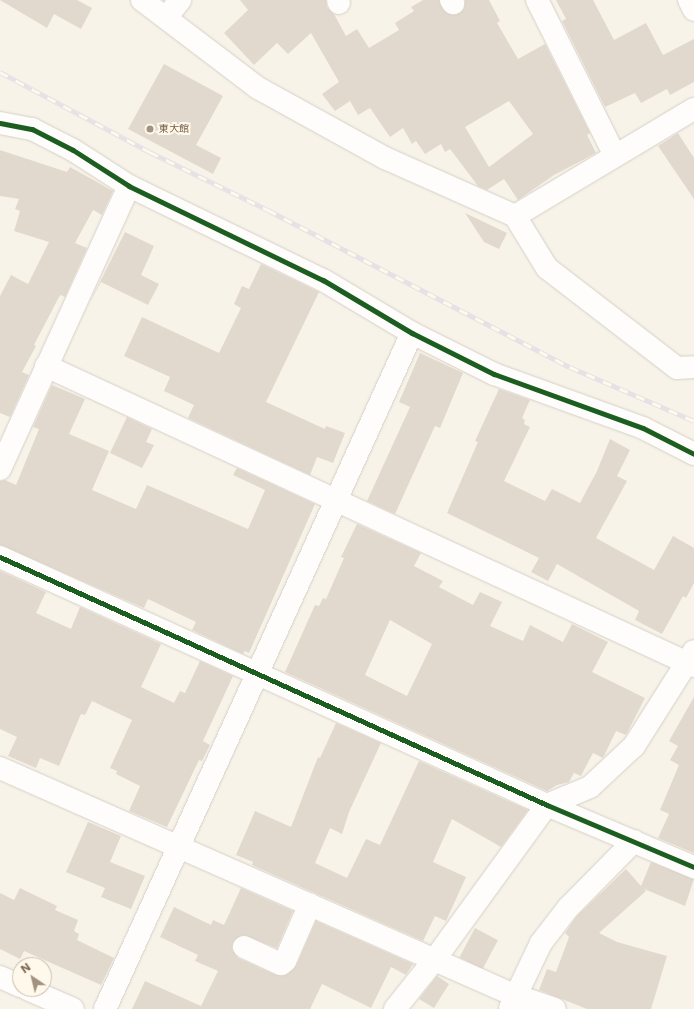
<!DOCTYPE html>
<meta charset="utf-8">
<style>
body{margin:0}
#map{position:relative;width:694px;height:1009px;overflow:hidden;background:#f7f3e9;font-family:Inter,"Noto Sans JP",sans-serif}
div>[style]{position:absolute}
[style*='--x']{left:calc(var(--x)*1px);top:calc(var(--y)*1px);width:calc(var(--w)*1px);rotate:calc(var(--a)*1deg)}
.building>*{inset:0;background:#e2d9ce;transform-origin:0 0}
.roads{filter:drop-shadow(0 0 1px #d6d0c7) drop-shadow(0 0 1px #d6d0c7)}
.minor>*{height:22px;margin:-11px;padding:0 11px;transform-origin:11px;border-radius:11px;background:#fefdfc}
.tertiary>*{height:22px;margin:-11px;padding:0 11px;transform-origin:11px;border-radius:11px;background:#fefdfc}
.rail>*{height:4.5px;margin-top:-2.25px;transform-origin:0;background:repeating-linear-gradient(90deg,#fff9eb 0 9px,#e5e1e5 0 18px);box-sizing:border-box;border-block:1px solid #e5e1e5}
.cycleway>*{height:5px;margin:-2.5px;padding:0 2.5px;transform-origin:2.5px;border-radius:2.5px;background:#1b5e20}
.dots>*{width:11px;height:11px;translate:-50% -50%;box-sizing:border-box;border:2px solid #fff9eb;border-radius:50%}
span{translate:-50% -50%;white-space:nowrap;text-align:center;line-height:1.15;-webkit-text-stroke:4px #fff9eb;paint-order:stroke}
.poi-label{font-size:10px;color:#775e48}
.left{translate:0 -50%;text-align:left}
.north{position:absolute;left:12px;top:957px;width:40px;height:40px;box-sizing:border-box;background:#fff9eb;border:1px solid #c9bbaa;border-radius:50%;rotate:325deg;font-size:11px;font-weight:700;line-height:16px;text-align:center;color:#775e48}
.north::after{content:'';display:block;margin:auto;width:14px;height:18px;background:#a49280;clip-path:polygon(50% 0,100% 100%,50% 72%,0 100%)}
</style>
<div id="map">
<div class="building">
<div style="clip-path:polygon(0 0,77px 0,92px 8px,81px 29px,54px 14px,47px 28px)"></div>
<div style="clip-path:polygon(evenodd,240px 0,326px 0,327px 7px,334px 14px,346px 36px,357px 29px,369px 48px,399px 30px,395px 23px,414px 11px,411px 7px,423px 0,439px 0,443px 10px,453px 15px,464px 9px,465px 0,489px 0,500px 21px,497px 23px,518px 59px,545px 44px,590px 133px,587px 135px,596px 153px,554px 175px,518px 200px,504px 179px,487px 190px,478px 186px,450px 149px,445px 152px,441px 144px,425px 154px,416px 141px,412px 144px,403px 128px,390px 137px,370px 108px,358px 115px,350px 101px,335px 111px,322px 94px,339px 82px,311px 33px,288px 54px,277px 43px,254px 65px,224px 33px,248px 10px,240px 0,509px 101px,533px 134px,489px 167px,465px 127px,509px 101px)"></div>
<div style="clip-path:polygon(556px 0,593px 0,614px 40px,646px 23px,663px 55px,694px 39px,694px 82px,670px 95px,667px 89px,641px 103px,635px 93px,605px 107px,562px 21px,566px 19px)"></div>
<div style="clip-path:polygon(164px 64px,223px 96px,196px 145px,221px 158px,213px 174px,128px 129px)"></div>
<div style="clip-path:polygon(678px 133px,694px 158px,694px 199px,658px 146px)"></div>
<div style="clip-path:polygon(0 150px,67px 172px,70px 167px,113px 191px,102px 215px,93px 210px,75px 243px,87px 248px,65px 297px,61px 295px,59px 297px,34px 345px,36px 346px,22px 372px,29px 375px,10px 417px,0 413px,0 296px,11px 275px,28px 284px,49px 242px,14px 231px,20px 211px,15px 209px,19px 199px,0 196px)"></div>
<div style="clip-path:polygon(465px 213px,507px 233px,499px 249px,484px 242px)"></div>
<div style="clip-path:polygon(125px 232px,154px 246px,141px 275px,159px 284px,148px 305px,101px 282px,88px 306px)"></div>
<div style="clip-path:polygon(261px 264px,319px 292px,266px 402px,325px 429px,326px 426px,345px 433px,333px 463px,317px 457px,310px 475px,188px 418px,194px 405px,164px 391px,170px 377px,124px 356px,142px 317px,219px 353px,241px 308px,234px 304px,242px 286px,249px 289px)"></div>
<div style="clip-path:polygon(420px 353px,463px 373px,440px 428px,435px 426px,395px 514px,367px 501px,410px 407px,399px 402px)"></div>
<div style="clip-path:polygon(52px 385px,85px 399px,69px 434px,109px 451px,92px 490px,136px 509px,147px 485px,248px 529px,265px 490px,233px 475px,237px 468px,315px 504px,249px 653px,245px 651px,243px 654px,192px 630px,196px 622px,148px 599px,144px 608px,0 545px,0 481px,5px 480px,16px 485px,39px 429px,33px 427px)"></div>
<div style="clip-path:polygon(499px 389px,530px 400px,522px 418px,525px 420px,524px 424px,530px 427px,504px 481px,545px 501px,552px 489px,580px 503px,597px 471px,610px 439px,630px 450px,617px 476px,627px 481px,596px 538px,654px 570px,673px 536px,694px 548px,694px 583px,686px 598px,683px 596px,662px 634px,635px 620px,639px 611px,557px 564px,548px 581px,531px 572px,539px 558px,447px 513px,478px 442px,475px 441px)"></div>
<div style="clip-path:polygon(127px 417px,152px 429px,146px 442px,154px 445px,142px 468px,110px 453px)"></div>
<div style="clip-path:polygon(evenodd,357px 524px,421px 553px,414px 566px,443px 581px,439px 587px,473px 605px,480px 592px,502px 602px,490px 626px,523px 641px,530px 625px,563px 642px,572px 624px,608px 642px,592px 672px,645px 698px,626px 735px,616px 731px,603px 758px,593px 753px,581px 776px,574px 773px,569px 782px,557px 785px,547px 791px,285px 672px,315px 605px,319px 606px,323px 598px,326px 599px,344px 558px,341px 557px,357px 524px,390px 620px,432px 644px,407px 696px,365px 675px,390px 620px)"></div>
<div style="clip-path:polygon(0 571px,46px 592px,36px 613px,71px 629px,80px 607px,161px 644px,141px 687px,174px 703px,180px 691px,185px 693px,200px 661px,233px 676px,203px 741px,210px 745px,202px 761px,199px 760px,167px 827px,129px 811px,140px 786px,116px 774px,117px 771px,110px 768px,132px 720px,92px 701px,85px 715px,81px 714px,59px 766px,40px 758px,36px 768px,8px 756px,17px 737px,0 729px)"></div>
<div style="clip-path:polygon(694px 697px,694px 853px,658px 838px,669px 814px,660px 810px,679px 765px,670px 760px,678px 746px,669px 741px)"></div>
<div style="clip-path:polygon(336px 723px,381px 743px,349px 812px,342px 834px,330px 828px,315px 863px,347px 878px,366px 839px,380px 845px,419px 761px,528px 810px,501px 847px,452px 819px,433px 862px,466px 877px,446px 921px,435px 916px,423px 941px,252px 865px,253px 862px,236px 855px,255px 811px,291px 827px,318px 757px,320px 758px)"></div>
<div style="clip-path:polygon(88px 822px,121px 836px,110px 862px,145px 876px,131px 909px,101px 897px,105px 888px,66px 872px)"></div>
<div style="clip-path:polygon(651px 862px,694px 879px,685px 906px,644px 889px,646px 891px,599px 933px,617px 942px,667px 956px,651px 1009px,587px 1009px,539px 990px,547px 969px,556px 972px,569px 937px,565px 933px,577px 916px,626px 869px,641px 886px)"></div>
<div style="clip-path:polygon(20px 888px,57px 906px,55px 910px,78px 920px,74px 931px,79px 934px,77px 940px,114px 958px,101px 985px,24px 951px,20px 959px,0 949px,0 893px,14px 900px)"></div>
<div style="clip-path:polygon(241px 888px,293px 911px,277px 948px,243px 935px,233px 942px,232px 949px,238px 958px,276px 975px,288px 974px,296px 966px,316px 921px,413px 964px,406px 975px,391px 967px,371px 1008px,322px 984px,310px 1009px,132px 1009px,145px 981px,201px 1006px,218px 971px,195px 961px,198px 955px,160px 937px,174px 907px,211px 925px,213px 920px,224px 925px)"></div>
<div style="left:475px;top:928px;width:26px;height:33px;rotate:28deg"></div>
<div style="clip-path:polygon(437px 976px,449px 984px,434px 1008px,419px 999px)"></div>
</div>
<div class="roads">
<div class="minor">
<div style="--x:142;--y:0;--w:146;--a:37.2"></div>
<div style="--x:258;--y:88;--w:145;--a:28.9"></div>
<div style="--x:385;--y:158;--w:142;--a:24"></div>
<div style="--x:515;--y:216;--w:209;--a:-30.9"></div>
<div style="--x:338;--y:0;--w:3;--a:72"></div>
<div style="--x:451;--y:0;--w:4;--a:56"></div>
<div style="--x:537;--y:0;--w:174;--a:63.4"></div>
<div style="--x:689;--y:0;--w:11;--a:63"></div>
<div style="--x:0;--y:123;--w:33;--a:11"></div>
<div style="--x:32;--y:129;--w:46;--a:27.1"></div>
<div style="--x:73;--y:150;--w:67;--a:32.7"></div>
<div style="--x:129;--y:186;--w:216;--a:25.9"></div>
<div style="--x:323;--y:280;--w:104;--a:30.8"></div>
<div style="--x:412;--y:333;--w:92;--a:26.6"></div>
<div style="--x:494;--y:374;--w:158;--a:19.9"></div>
<div style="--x:643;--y:428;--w:57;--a:27"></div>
<div style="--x:515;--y:216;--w:61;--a:58.4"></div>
<div style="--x:547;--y:268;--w:164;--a:37.6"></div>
<div style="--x:677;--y:368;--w:17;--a:-3"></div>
<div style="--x:46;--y:366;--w:714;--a:24.84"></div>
<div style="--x:0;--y:469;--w:311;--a:-65.5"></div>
<div style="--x:0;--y:557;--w:601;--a:24.39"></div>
<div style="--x:547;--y:805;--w:160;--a:22.9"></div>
<div style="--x:0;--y:768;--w:562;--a:23.83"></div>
<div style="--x:514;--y:995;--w:43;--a:18.9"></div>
<div style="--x:244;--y:947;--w:41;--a:24.7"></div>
<div style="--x:281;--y:964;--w:5;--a:-37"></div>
<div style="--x:285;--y:961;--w:62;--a:-66.3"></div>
<div style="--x:0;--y:977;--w:22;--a:24"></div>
<div style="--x:27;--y:989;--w:50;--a:23.5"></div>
<div style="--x:510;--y:1008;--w:72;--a:-64.5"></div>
<div style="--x:541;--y:943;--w:44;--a:-52.4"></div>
<div style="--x:568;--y:908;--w:94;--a:-45.4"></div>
<div style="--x:105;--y:1009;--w:742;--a:-65.58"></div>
<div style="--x:395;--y:1009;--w:64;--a:-51.3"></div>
<div style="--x:435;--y:959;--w:190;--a:-54"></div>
<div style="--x:547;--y:805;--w:47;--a:-22.7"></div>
<div style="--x:590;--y:787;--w:60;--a:-43"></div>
<div style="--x:634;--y:746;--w:112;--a:-57.7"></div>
</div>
<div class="tertiary">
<div style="--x:166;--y:18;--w:23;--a:-52"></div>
</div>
</div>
<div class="rail">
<div style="--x:0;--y:72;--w:170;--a:28.1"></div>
<div style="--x:150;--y:152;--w:131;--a:26.2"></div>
<div style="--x:268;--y:210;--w:340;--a:27.5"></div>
<div style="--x:570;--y:367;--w:135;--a:23.5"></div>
</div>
<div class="cycleway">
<div style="--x:0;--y:123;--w:33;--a:11"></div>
<div style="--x:32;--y:129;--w:46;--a:27.1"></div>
<div style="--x:73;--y:150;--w:67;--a:32.7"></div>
<div style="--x:129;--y:186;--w:216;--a:25.9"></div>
<div style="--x:323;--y:280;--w:104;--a:30.8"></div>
<div style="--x:412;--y:333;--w:92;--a:26.6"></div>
<div style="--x:494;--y:374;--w:158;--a:19.9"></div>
<div style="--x:643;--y:428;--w:57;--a:27"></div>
<div style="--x:0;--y:557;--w:601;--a:24.39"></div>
<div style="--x:547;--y:805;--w:160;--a:22.9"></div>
</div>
<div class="dots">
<div style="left:150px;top:129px;background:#a49280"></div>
</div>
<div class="poi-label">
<span class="left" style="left:159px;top:129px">東大館</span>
</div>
<div class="north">N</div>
</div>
